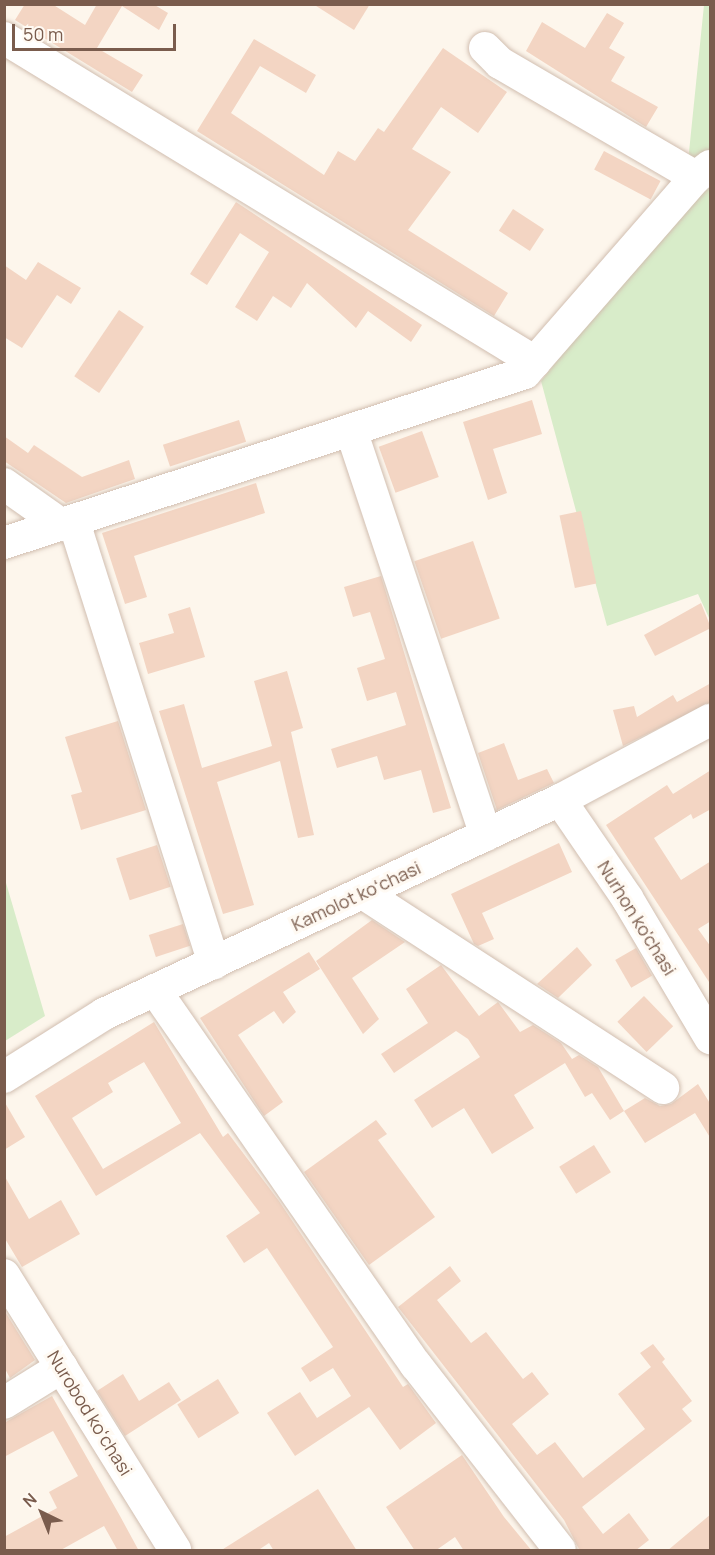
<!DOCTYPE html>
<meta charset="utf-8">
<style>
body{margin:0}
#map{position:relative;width:715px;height:1555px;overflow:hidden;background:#fdf6ec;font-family:Manrope,sans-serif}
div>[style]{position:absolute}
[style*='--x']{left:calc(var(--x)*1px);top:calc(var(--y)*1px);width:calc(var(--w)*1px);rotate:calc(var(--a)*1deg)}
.green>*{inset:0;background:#d8ecc9}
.building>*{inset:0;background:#f3d5c3;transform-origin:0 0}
.roads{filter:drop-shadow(0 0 2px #d1beb0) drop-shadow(0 0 2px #d1beb0)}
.minor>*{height:32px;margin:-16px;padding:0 16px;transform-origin:16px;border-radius:16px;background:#fff}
span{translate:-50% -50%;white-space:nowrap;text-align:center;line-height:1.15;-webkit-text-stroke:6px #fffaf3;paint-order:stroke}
.street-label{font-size:18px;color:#7a5c4d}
.frame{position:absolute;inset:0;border:6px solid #7a5c4d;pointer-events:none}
.north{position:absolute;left:12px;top:1483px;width:60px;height:60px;-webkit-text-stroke:4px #fffaf3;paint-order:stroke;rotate:317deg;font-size:16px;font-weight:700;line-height:24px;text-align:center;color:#7a5c4d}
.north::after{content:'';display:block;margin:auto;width:21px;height:27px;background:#7a5c4d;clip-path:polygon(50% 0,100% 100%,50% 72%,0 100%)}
.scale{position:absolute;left:12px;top:24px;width:164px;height:27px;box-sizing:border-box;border:3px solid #7a5c4d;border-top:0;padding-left:8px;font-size:18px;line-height:21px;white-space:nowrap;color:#7a5c4d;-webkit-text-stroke:4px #fffaf3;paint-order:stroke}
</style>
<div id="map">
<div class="green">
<div style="clip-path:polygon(704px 5px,710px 5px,710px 620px,698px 594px,607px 626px,541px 381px,684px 201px)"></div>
<div style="clip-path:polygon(4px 876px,45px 1016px,5px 1041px,4px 1041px)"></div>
</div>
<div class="building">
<div style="clip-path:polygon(25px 4px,52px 4px,85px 25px,97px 4px,153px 4px,168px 13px,159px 30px,122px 6px,97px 48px,143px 75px,132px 92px,15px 20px)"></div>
<div style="clip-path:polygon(313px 4px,370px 4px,354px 30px)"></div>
<div style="clip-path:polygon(607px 13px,624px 23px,609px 48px,625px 57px,611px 81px,658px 107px,646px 127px,526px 51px,542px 22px,585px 48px)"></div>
<div style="clip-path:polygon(254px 39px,316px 75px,306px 93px,260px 66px,231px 113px,324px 175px,338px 151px,355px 161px,378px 128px,384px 132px,443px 48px,507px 92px,478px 133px,441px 107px,412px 149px,451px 172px,408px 230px,508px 293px,494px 316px,197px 131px)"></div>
<div style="left:604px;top:151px;width:64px;height:21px;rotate:28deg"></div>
<div style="clip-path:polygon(236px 202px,422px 325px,411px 342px,368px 311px,356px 328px,307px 283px,291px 308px,273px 296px,257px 321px,235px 307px,269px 252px,240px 233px,207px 285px,190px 274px)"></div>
<div style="left:513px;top:209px;width:37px;height:26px;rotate:33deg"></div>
<div style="clip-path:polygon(38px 262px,81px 288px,71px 304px,57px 295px,22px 348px,4px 337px,4px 265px,26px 280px)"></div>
<div style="left:119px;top:310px;width:30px;height:80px;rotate:34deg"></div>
<div style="clip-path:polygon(532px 400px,542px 434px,493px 449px,507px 493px,488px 500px,463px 422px)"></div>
<div style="left:239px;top:420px;width:23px;height:80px;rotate:72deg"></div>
<div style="left:422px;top:431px;width:49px;height:46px;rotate:70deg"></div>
<div style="clip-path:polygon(4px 436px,28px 453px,34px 445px,82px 477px,129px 460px,135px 479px,66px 503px,4px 461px)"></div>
<div style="clip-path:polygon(256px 483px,265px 513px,134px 556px,147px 597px,125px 604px,102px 533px)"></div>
<div style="left:581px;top:511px;width:74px;height:22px;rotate:78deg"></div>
<div style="left:473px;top:541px;width:82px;height:62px;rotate:71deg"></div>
<div style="clip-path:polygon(381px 576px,451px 808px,433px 813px,421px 770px,384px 780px,377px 756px,337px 768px,331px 749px,406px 725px,396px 692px,367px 701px,357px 668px,385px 659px,370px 612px,353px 617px,344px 587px)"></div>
<div style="clip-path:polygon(701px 603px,711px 628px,655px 656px,644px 635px)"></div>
<div style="clip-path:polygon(190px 607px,205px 657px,148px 674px,139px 643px,174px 633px,168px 614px)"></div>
<div style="clip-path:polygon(287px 671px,303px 728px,291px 732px,314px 835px,298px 838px,280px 761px,217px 782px,254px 905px,223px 914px,159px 711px,184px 704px,202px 768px,272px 746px,254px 681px)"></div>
<div style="clip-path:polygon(711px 683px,711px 702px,623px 746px,613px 710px,634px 706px,637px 717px,673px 695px,677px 702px)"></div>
<div style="clip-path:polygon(118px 721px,146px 810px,81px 830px,71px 795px,82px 792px,65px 737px)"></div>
<div style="clip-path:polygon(504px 743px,518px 780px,547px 769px,554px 783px,497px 810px,478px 753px)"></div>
<div style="clip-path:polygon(711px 770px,711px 809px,693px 819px,691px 814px,654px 838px,681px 880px,711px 861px,711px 921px,698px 929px,711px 947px,711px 985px,606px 825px,667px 785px,673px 794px)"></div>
<div style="clip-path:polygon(559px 843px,572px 872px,482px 913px,494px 939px,478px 946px,474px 944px,451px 894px)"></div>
<div style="left:157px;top:845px;width:44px;height:43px;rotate:72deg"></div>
<div style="clip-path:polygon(372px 920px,405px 942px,352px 978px,379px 1019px,363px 1034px,316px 961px)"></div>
<div style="left:183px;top:924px;width:23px;height:36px;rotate:72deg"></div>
<div style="clip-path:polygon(577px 947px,592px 965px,558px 998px,537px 984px)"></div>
<div style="left:636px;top:948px;width:32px;height:24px;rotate:60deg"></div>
<div style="clip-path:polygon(309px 952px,320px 969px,283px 992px,296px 1012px,283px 1024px,274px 1011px,238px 1035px,283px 1102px,264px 1116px,200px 1018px)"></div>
<div style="clip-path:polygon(441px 965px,479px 1016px,498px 1002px,520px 1032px,533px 1025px,561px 1043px,572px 1059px,567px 1062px,579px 1055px,598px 1067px,624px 1111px,610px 1120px,592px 1093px,585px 1097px,565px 1063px,514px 1095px,534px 1128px,492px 1154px,464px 1108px,432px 1128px,414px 1100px,480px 1057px,468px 1039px,456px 1031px,394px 1073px,381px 1054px,428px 1023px,406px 989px)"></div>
<div style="left:644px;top:996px;width:42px;height:37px;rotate:46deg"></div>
<div style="clip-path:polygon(evenodd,154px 1022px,223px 1137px,228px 1133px,279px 1201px,403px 1387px,408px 1384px,436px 1423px,400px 1450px,369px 1407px,295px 1456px,267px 1413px,300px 1392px,317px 1418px,351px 1396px,333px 1368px,310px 1382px,301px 1368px,333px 1347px,267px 1248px,244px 1263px,226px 1236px,260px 1213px,200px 1133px,96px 1196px,35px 1096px,154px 1022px,144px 1062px,181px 1123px,103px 1169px,72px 1118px,113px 1092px,108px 1083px,144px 1062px)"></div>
<div style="clip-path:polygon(698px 1084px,711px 1105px,711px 1139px,695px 1113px,645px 1143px,624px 1111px,645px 1098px,660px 1106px,671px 1104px)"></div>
<div style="clip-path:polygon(4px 1101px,25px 1137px,4px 1150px)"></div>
<div style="clip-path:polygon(376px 1120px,387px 1134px,378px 1140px,435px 1217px,369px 1265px,304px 1172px)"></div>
<div style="left:594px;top:1145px;width:32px;height:41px;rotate:58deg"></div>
<div style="clip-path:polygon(4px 1175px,29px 1219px,61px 1200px,80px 1234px,22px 1267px,4px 1237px)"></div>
<div style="clip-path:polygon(450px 1266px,461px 1281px,437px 1300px,471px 1343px,486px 1332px,523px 1379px,532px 1372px,549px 1394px,512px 1424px,537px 1455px,555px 1442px,583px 1478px,645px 1429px,618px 1394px,651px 1367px,640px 1353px,653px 1344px,665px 1359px,662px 1362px,692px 1401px,682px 1409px,692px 1421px,582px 1507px,603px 1534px,629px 1513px,649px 1540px,635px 1551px,580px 1551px,564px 1520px,398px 1307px)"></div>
<div style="clip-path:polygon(4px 1310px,35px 1360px,10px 1378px,4px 1367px)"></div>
<div style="clip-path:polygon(123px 1374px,139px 1401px,169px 1382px,181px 1400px,125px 1436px,97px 1391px)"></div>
<div style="left:218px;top:1379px;width:40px;height:48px;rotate:58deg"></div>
<div style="clip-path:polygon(52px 1396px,120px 1516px,139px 1551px,118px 1551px,104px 1526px,59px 1551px,4px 1551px,4px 1537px,57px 1508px,49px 1492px,78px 1476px,53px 1431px,4px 1457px,4px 1423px)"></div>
<div style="clip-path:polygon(462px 1455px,504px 1517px,532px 1551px,464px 1551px,455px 1537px,435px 1551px,415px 1551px,386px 1507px)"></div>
<div style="clip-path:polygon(318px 1489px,357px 1551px,274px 1551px,269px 1543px,257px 1551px,220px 1551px)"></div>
<div style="clip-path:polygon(711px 1514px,711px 1551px,667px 1551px)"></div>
</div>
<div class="roads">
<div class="minor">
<div style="--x:4;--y:38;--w:622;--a:31.39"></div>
<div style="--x:485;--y:48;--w:21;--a:45"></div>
<div style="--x:500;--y:63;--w:227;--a:30.2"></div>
<div style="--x:351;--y:430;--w:427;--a:71.6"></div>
<div style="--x:4;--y:484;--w:71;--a:35.3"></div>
<div style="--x:74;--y:522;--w:463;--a:72.4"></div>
<div style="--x:4;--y:543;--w:548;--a:-18.07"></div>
<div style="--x:525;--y:373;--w:260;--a:-48.9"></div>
<div style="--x:696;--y:177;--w:18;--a:-38"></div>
<div style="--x:560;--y:800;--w:119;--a:55.6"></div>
<div style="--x:627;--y:898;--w:163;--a:59.3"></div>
<div style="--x:363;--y:893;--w:358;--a:33"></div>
<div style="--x:155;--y:990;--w:457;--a:55.2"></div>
<div style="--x:416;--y:1365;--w:234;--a:52.1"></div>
<div style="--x:4;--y:1077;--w:118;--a:-32.2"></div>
<div style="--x:104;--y:1014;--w:504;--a:-25.14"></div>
<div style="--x:560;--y:800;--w:170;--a:-28.1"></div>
<div style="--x:4;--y:1275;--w:324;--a:58.1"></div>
<div style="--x:4;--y:1403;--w:68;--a:-31.8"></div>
</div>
</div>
<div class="street-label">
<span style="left:356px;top:896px;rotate:-25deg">Kamolot koʻchasi</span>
<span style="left:637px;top:918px;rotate:58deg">Nurhon ko'chasi</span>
<span style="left:90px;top:1413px;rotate:58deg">Nurobod koʻchasi</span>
</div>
<div class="frame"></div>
<div class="north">N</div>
<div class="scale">50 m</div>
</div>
